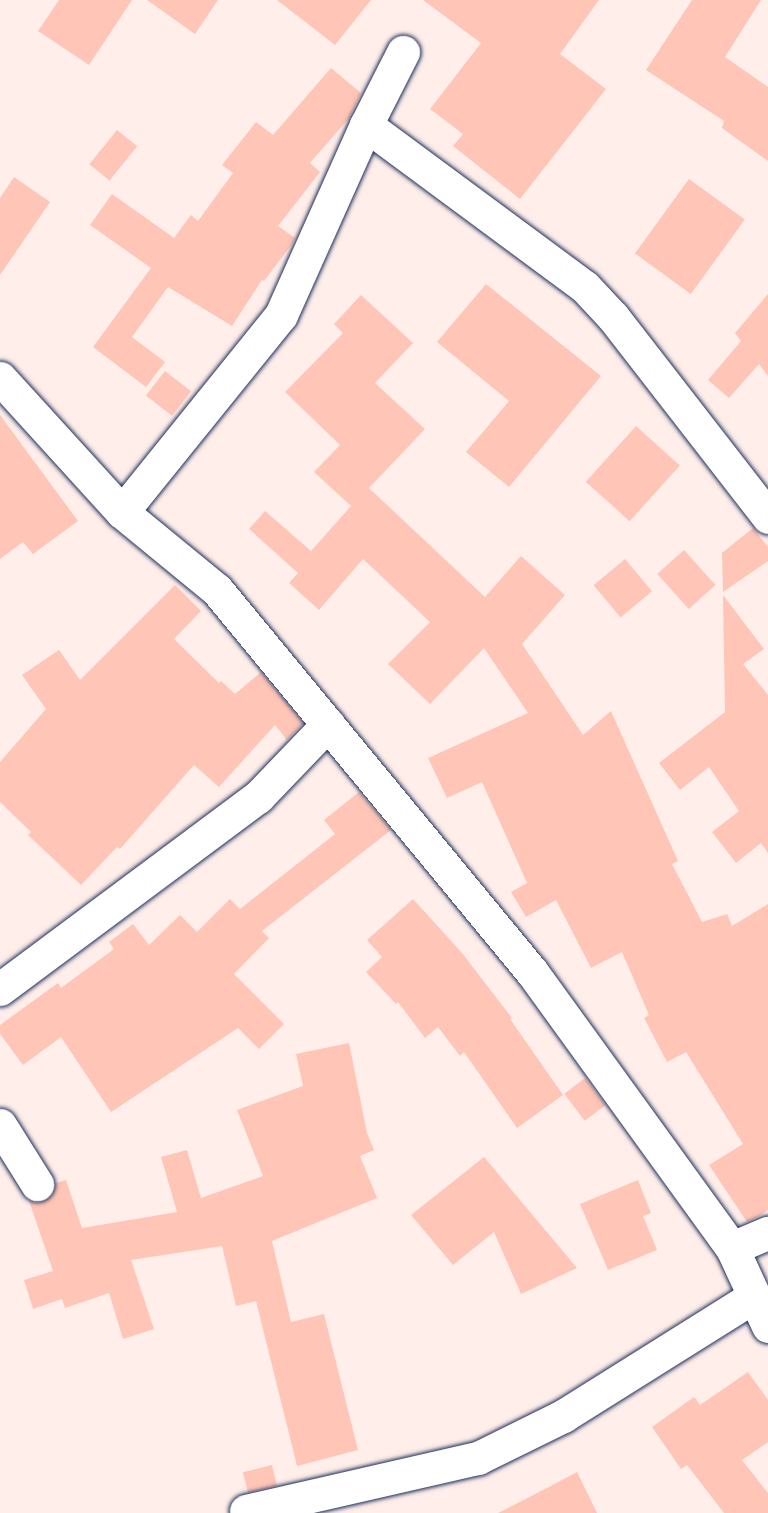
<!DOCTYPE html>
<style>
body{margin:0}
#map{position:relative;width:768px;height:1513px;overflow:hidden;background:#ffeee9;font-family:Pangolin,sans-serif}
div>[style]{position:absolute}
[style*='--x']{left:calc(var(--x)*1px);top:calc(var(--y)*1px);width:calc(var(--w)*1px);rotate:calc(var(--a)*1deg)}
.building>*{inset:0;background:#ffc5b6;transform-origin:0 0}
.roads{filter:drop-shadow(0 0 2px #1b2f5e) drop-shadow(0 0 2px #1b2f5e)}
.minor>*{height:33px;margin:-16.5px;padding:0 16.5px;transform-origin:16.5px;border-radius:16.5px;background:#fff}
span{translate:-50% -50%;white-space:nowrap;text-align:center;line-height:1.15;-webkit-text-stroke:6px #fff;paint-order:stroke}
</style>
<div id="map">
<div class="building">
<div style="clip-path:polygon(59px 0,132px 0,89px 65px,38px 31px)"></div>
<div style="clip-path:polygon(147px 0,218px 0,195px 34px)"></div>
<div style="clip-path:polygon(277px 0,371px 0,335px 45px)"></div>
<div style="clip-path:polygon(423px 0,599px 0,560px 54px,606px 89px,520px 199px,453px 146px,463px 134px,430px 109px,481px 43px)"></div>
<div style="clip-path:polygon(692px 0,761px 0,725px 57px,768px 87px,768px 161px,722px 128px,724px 121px,646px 70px)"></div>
<div style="clip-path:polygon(331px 68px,361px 93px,349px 118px,310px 163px,320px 172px,278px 226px,295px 238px,292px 244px,264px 281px,262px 280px,232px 326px,168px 287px,132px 337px,165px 362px,146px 387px,93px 347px,151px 268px,90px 225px,112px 194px,174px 238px,191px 215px,198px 221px,233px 173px,222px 165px,256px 122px,273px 135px)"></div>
<div style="left:117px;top:130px;width:26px;height:44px;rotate:39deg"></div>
<div style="clip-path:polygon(14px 177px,50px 202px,0 275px,0 198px)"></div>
<div style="left:689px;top:179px;width:69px;height:92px;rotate:36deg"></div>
<div style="clip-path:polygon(486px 284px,601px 376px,509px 487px,466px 452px,509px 401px,437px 342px)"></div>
<div style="clip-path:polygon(768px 294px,768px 376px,759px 364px,729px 398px,708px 380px,741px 341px,735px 333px)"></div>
<div style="clip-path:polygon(361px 295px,413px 343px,375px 383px,425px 429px,369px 488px,485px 597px,521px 556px,565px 595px,522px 644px,583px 735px,611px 711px,678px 861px,672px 864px,702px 922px,727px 914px,732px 926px,768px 904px,768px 1210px,759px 1216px,747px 1222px,709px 1165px,743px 1144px,686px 1052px,667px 1062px,644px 1018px,649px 1015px,622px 952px,591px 968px,556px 900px,526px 917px,511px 892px,527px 883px,482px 782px,447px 798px,428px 758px,528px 713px,484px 648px,430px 704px,388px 664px,430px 622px,363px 559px,319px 610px,289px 583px,298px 573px,249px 529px,265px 511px,311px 551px,351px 506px,314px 472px,340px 445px,285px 392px,343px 333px,334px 324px)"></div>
<div style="left:165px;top:371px;width:33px;height:31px;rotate:38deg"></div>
<div style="clip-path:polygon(0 415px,78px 521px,33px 554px,23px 542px,0 559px)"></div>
<div style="left:636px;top:426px;width:59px;height:75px;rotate:42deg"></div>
<div style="clip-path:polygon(753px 528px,768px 547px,768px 561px,723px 592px,722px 553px)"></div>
<div style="left:684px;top:550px;width:47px;height:36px;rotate:48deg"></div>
<div style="left:625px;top:559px;width:42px;height:41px;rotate:50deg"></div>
<div style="clip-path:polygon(175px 585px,201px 611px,174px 639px,219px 683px,221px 681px,235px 694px,261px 672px,303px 723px,287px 740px,275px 725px,219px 787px,194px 765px,120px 849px,117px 847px,81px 885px,28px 835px,31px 832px,0 802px,0 762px,46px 709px,22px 675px,59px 650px,80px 680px)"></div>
<div style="clip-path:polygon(723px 595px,764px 649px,743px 664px,768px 695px,768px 853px,761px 843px,736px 863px,712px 832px,739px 811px,709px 767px,680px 790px,659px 763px,725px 712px)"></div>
<div style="clip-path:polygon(359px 792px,391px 830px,262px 931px,269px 938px,234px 974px,284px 1024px,259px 1049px,238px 1028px,111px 1112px,61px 1037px,23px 1065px,0 1034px,0 1025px,58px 983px,61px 988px,114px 949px,109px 942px,133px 924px,149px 945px,180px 915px,197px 932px,230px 899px,240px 909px,335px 834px,324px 820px)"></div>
<div style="clip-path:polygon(413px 899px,462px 953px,512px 1018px,510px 1019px,563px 1095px,517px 1128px,464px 1052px,460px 1056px,438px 1027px,425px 1038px,398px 1002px,396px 1004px,366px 972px,382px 957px,367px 940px)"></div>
<div style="clip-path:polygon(349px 1043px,367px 1133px,374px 1150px,360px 1156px,377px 1198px,272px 1241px,291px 1322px,324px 1314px,358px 1450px,297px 1466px,256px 1301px,236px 1306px,222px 1246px,131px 1260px,154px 1329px,123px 1339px,109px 1293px,65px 1308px,62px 1299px,33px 1309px,24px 1280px,53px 1271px,29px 1201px,37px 1203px,46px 1200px,53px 1193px,56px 1183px,66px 1180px,82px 1228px,177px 1212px,161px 1157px,187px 1150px,201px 1198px,263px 1176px,237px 1110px,303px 1086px,296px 1054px)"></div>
<div style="left:585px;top:1078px;width:34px;height:26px;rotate:53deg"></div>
<div style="clip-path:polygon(484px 1157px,577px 1268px,521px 1294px,494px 1232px,453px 1265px,411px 1215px)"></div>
<div style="clip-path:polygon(638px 1180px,651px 1213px,643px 1216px,657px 1250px,608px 1270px,580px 1204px)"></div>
<div style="clip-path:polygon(748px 1372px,768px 1400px,768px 1442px,742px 1460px,768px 1493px,768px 1513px,724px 1513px,687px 1465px,681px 1469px,652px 1427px,694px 1397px,700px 1405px)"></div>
<div style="left:272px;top:1465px;width:21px;height:30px;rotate:76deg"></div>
<div style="clip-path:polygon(577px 1472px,597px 1513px,498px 1513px,547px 1488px)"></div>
</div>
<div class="roads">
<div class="minor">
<div style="--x:366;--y:125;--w:272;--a:36.5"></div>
<div style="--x:585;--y:287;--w:41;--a:47"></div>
<div style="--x:613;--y:317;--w:253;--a:52.2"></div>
<div style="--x:0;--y:378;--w:181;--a:47.7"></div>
<div style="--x:122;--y:512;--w:123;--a:39.4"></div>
<div style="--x:217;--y:590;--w:495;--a:50.5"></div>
<div style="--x:532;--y:972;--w:341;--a:54.1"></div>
<div style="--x:732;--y:1248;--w:86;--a:65.2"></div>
<div style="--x:122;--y:512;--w:253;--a:-51.1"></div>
<div style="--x:281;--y:315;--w:208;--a:-65.9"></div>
<div style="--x:366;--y:125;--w:82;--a:-63.1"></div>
<div style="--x:0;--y:989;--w:322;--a:-36.7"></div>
<div style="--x:258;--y:797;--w:101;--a:-46.2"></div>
<div style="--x:0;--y:1125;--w:70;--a:57.9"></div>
<div style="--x:732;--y:1248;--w:39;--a:-23"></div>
<div style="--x:246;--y:1511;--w:238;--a:-12.9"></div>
<div style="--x:478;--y:1458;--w:95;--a:-26.3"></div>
<div style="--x:563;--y:1416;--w:224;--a:-32.1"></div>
</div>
</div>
</div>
